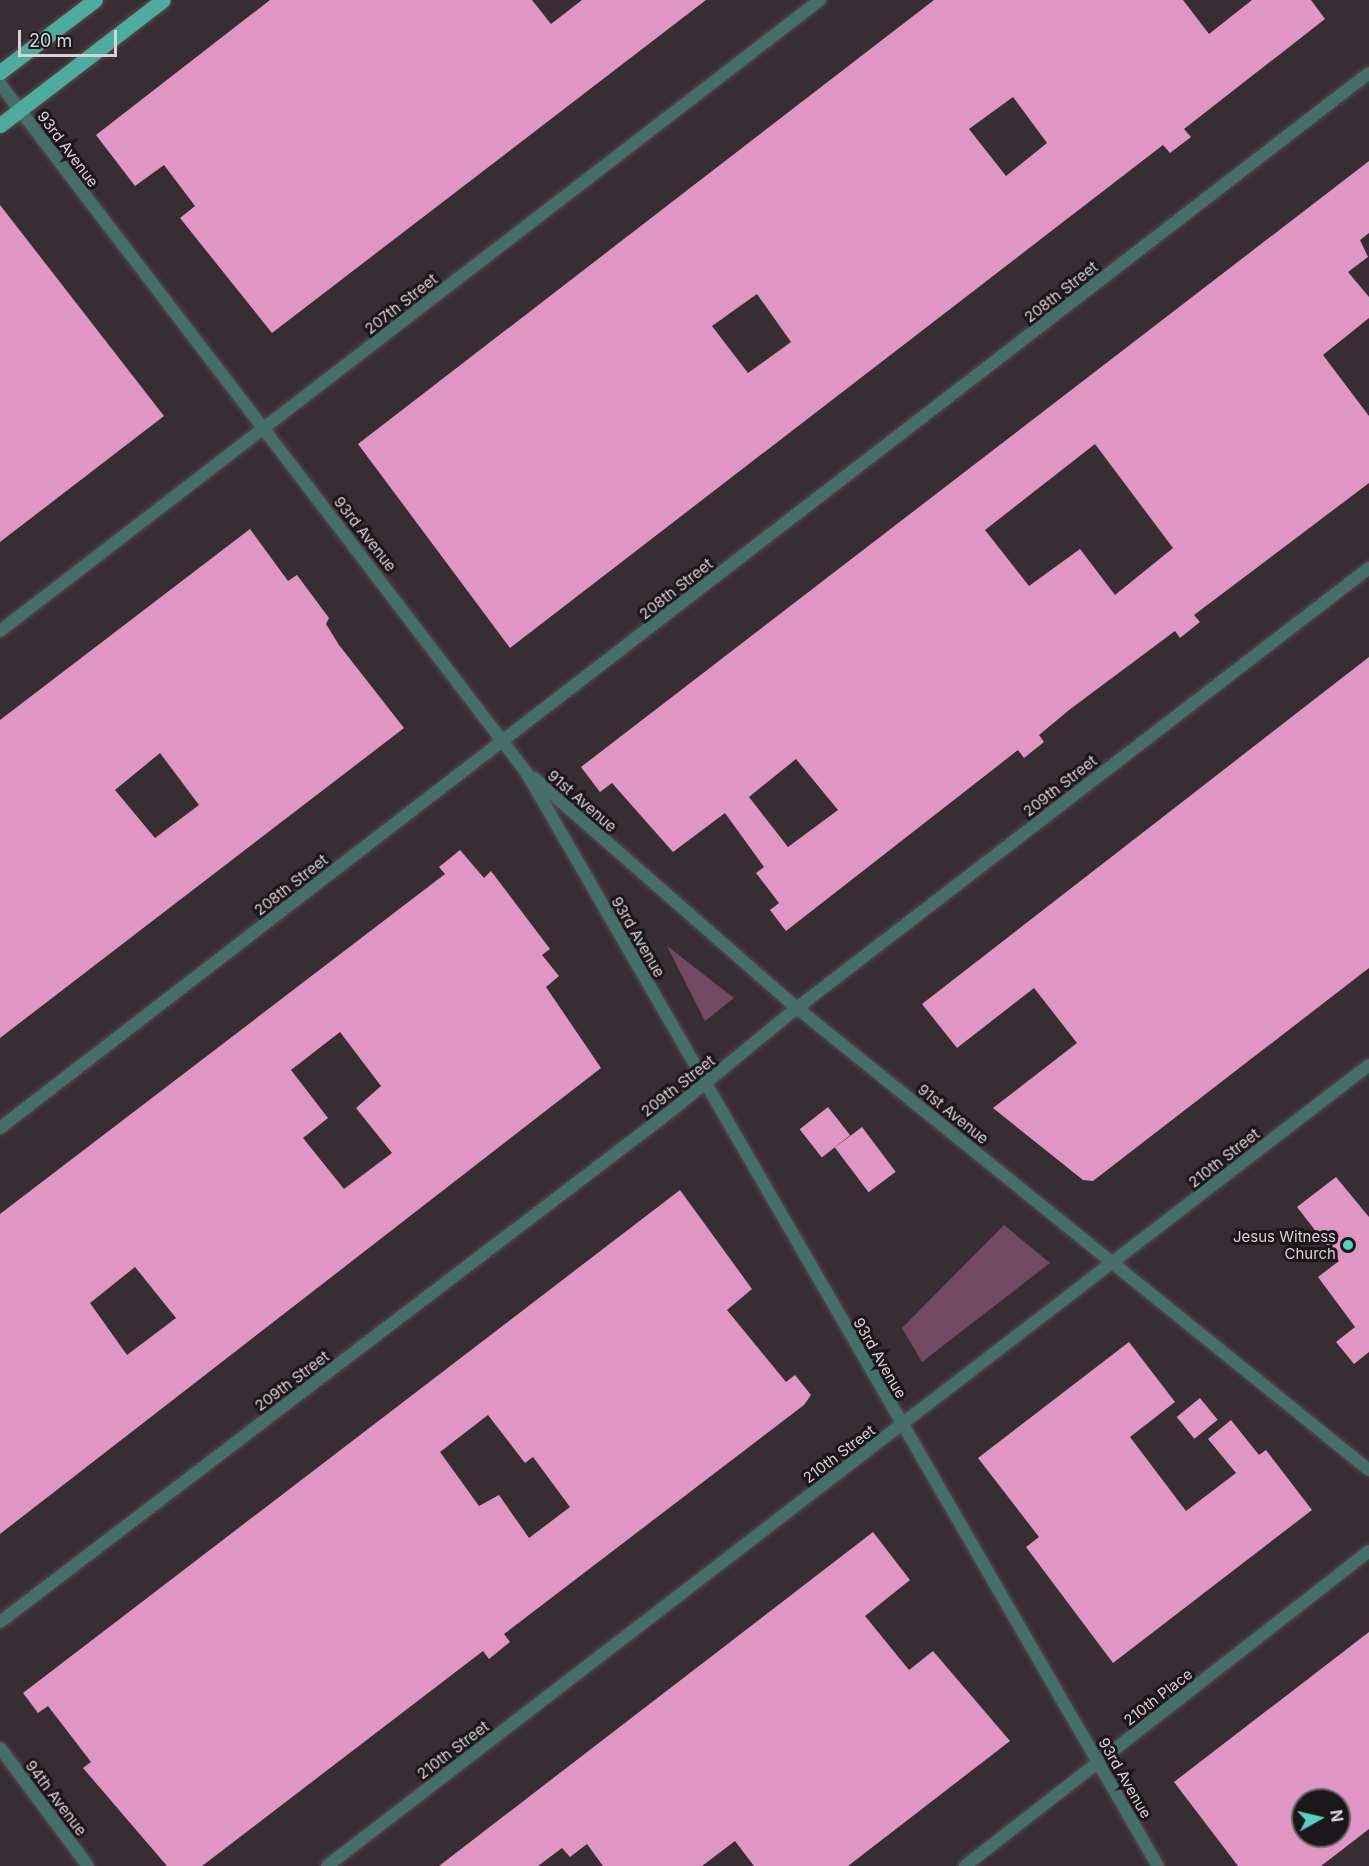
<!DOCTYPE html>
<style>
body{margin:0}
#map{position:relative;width:1369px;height:1866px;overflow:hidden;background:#382d33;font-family:Inter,sans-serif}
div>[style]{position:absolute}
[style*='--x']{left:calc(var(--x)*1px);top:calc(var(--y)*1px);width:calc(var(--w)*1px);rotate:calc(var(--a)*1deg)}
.green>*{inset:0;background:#734963}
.building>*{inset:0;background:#e096c4;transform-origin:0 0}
.roads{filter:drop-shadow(0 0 2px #554b50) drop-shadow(0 0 2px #554b50)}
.street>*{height:12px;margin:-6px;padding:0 6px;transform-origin:6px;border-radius:6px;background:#456f68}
.primary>*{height:15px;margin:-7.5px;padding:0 7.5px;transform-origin:7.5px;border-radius:7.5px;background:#4eab9e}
.dots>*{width:16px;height:16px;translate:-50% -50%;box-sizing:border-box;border:3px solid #1c171a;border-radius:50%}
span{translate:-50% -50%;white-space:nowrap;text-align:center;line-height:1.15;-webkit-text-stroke:6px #1c171a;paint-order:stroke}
.street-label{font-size:15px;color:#d9d1d5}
.poi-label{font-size:15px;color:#d9d1d5}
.right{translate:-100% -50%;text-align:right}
.north{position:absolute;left:1291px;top:1788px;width:60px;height:60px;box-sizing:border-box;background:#1c171a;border:2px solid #686165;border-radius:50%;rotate:82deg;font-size:16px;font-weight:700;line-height:24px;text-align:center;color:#d9d1d5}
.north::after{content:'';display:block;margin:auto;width:21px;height:27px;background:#59cebe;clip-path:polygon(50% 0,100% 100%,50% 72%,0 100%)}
.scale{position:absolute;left:18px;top:30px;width:99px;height:27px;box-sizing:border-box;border:3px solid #d9d1d5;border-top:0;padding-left:8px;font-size:18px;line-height:21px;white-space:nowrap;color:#d9d1d5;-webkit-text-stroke:4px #1c171a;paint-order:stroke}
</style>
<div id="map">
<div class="green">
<div style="clip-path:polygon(667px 946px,734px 998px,705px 1021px)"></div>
<div style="clip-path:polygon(1004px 1225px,1050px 1263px,922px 1362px,902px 1328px)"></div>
</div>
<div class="building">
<div style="clip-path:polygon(270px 0,532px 0,551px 24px,582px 0,706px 0,272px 333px,180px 218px,195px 206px,164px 165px,135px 186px,96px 135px)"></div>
<div style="clip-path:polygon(evenodd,934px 0,1183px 0,1209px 34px,1252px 0,1311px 0,1325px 19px,1184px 129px,1191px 137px,1170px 153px,1163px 145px,510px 648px,358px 444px,934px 0,1013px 97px,1047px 143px,1006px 176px,969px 129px,1013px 97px,934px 0,757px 294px,791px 342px,748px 373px,712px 326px,757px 294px)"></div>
<div style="clip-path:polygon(evenodd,1369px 161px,1369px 233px,1360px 240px,1368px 257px,1348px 272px,1369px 297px,1369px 318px,1323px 355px,1369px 416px,1369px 483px,1194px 615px,1200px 622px,1180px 638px,1175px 631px,1069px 710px,1039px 735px,1044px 742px,1024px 758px,1018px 750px,786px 931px,770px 910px,779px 903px,756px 873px,764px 867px,725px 813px,673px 852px,612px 783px,600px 792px,581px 767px,1369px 161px,1095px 444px,1173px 548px,1115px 595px,1080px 549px,1029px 586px,985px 530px,1095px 444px,1369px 161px,796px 759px,838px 810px,788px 847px,749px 797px,796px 759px)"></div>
<div style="clip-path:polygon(0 205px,164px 416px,0 542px)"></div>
<div style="clip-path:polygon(evenodd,250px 529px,288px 581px,297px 575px,329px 618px,326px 624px,339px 645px,404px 728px,0 1038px,0 720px,250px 529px,160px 753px,199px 805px,155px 838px,115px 790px,160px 753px)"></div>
<div style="clip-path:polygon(1369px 657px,1369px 968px,1093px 1181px,1083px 1180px,993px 1108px,1077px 1043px,1034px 988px,957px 1048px,922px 1004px)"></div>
<div style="clip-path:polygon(evenodd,460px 850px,484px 878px,491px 871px,550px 949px,542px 955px,559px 976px,546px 987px,601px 1068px,0 1534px,0 1214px,445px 874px,439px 867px,460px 850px,340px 1032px,381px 1086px,356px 1108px,392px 1153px,344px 1189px,303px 1138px,328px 1118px,291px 1070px,340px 1032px,460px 850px,135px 1267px,176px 1318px,127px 1355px,90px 1303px,135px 1267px)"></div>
<div style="left:828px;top:1107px;width:36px;height:36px;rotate:52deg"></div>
<div style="left:862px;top:1127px;width:56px;height:34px;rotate:53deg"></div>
<div style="clip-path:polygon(1336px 1177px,1369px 1217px,1369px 1352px,1354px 1364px,1336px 1342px,1355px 1327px,1318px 1277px,1339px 1261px,1297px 1207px)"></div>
<div style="clip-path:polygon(evenodd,680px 1190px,752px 1289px,727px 1310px,786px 1382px,795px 1375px,811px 1395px,804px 1405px,504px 1634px,510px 1642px,489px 1659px,483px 1651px,202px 1866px,167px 1866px,83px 1768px,91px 1762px,48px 1706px,38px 1713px,23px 1693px,680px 1190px,488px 1415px,525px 1463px,533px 1457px,570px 1507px,529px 1538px,499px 1495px,479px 1506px,440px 1452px,488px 1415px)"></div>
<div style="clip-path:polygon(1129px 1342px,1175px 1402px,1130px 1437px,1186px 1511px,1236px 1473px,1208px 1439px,1231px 1420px,1259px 1455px,1266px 1450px,1312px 1510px,1113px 1663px,1026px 1547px,1039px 1537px,978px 1458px)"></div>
<div style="left:1200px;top:1398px;width:28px;height:30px;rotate:51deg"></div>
<div style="clip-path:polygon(873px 1532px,910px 1580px,865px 1616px,909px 1670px,933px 1651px,1010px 1741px,848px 1866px,754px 1866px,735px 1841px,702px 1866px,603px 1866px,587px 1844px,570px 1857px,562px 1848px,538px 1866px,439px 1866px)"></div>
<div style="clip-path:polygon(evenodd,1369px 1632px,1369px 1829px,1321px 1866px,1238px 1866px,1174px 1782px,1369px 1632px,1303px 1800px,1339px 1800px,1339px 1836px,1303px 1836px,1303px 1800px)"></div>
</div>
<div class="roads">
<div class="street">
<div style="--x:0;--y:84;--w:866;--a:52.6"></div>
<div style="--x:526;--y:772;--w:1263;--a:59.99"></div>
<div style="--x:0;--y:631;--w:1035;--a:-37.58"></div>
<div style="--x:534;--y:778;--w:349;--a:41.2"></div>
<div style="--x:797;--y:1008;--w:735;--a:38.93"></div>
<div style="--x:0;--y:1128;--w:1728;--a:-37.62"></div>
<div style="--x:0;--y:1622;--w:843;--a:-37.29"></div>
<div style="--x:671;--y:1111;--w:163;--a:-39.3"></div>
<div style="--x:797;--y:1008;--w:722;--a:-37.57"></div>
<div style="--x:0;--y:1748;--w:147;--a:53.3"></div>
<div style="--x:327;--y:1866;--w:1314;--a:-37.55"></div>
<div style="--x:965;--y:1866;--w:512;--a:-37.94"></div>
</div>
<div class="primary">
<div style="--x:0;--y:72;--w:119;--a:-37.2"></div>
<div style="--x:0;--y:125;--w:205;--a:-37.5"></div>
</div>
</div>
<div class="dots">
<div style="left:1348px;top:1245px;background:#59cebe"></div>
</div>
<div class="street-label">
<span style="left:68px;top:149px;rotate:53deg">93rd Avenue</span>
<span style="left:1061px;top:292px;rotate:-38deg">208th Street</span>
<span style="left:401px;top:304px;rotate:-38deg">207th Street</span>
<span style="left:365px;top:534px;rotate:52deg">93rd Avenue</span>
<span style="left:676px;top:589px;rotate:-38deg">208th Street</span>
<span style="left:1060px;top:786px;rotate:-38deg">209th Street</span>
<span style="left:582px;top:801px;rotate:41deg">91st Avenue</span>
<span style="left:291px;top:885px;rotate:-38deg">208th Street</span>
<span style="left:638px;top:937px;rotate:60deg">93rd Avenue</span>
<span style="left:678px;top:1086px;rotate:-38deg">209th Street</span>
<span style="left:953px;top:1114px;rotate:39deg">91st Avenue</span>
<span style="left:1224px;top:1158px;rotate:-38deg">210th Street</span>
<span style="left:880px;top:1358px;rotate:60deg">93rd Avenue</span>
<span style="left:292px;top:1381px;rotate:-37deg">209th Street</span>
<span style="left:839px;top:1454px;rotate:-37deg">210th Street</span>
<span style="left:1158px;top:1697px;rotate:-38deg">210th Place</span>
<span style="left:453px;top:1750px;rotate:-37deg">210th Street</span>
<span style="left:1125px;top:1778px;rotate:60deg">93rd Avenue</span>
<span style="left:56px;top:1798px;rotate:53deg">94th Avenue</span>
</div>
<div class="poi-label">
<span class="right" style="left:1336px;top:1245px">Jesus Witness<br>Church</span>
</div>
<div class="north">N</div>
<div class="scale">20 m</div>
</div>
